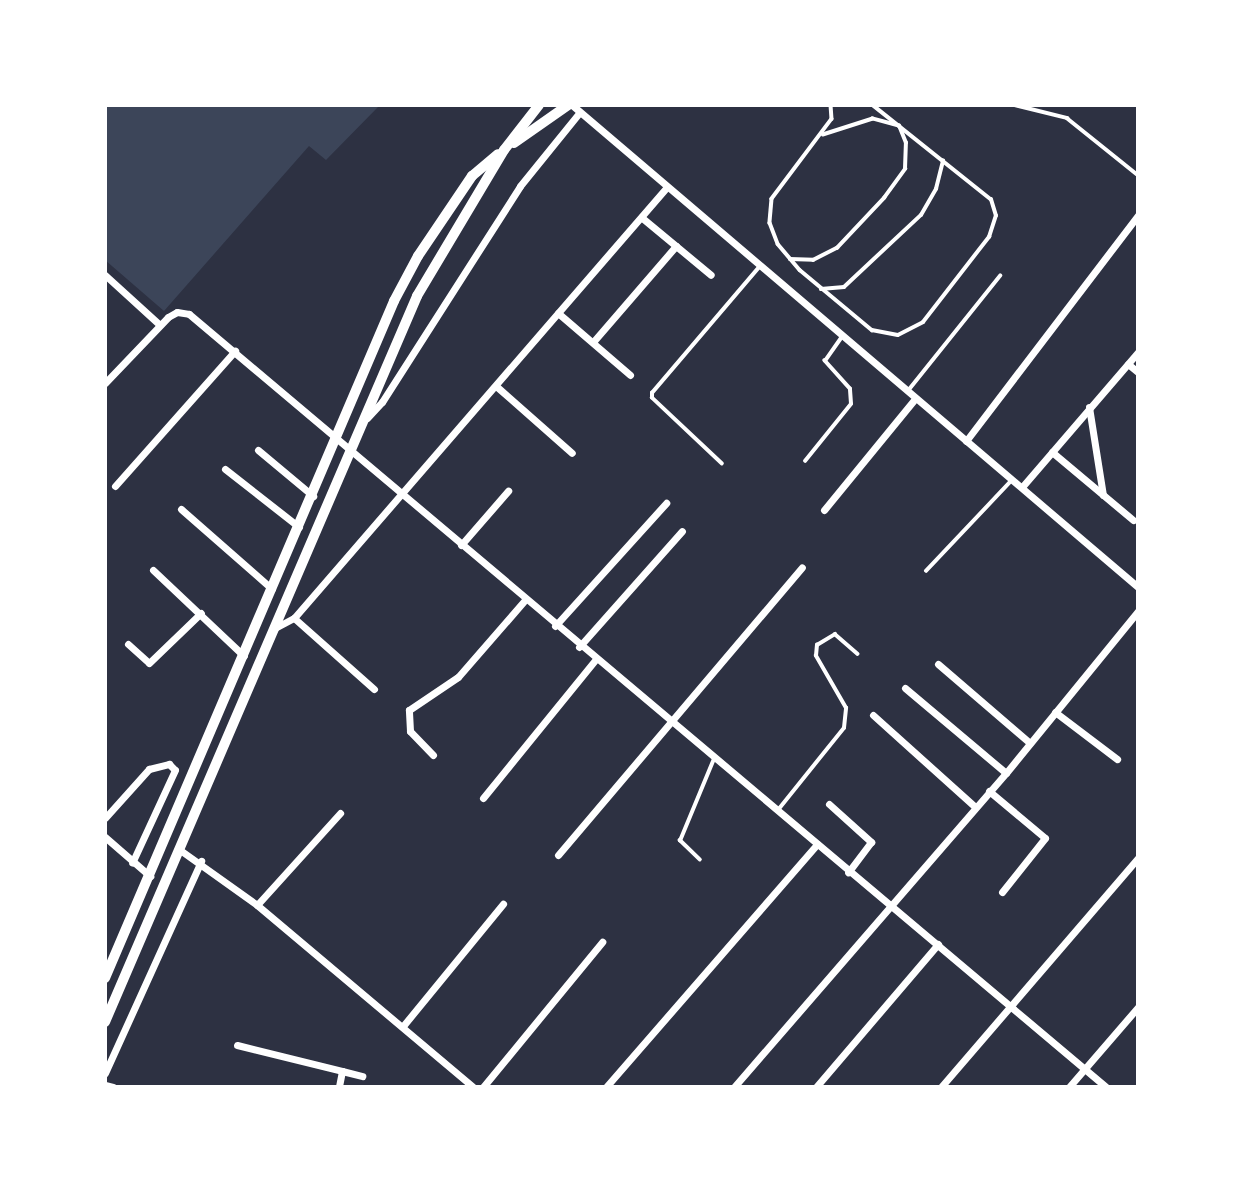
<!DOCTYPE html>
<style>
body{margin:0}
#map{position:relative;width:1243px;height:1192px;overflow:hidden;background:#2d3142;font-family:Bitter,serif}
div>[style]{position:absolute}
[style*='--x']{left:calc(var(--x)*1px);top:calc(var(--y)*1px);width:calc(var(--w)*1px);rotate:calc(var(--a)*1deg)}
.green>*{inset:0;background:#3c4559}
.service>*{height:3.5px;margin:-1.75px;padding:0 1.75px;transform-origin:1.75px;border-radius:1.75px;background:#fff}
.minor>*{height:7px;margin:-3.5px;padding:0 3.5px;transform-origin:3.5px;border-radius:3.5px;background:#fff}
.secondary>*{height:10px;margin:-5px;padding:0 5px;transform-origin:5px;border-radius:5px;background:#fff}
span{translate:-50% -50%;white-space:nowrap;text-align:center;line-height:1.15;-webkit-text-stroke:5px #fff;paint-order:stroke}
.frame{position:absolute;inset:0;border:107px solid #fff;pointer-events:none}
</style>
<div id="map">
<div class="green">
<div style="clip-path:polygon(105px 105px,380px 105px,326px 160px,309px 146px,164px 311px,105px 260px)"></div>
</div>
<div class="service">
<div style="--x:831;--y:105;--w:14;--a:86"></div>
<div style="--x:832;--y:119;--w:100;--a:126.9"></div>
<div style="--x:772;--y:199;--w:24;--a:95"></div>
<div style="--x:770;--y:223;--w:22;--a:69"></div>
<div style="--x:778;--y:244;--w:34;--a:50"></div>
<div style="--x:800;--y:270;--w:94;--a:39.8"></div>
<div style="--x:872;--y:330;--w:26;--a:11"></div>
<div style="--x:898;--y:335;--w:28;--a:-27"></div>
<div style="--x:923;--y:322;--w:108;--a:-52.2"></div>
<div style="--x:989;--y:237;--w:22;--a:-72"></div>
<div style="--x:996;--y:216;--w:17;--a:-107"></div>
<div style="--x:991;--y:200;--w:152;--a:-141.4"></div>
<div style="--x:1015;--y:105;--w:54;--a:14"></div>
<div style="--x:1067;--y:118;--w:91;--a:38.8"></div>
<div style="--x:790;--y:259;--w:23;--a:2"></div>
<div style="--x:813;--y:260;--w:27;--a:-27"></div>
<div style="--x:837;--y:248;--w:69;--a:-46.8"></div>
<div style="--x:884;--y:198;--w:36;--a:-54"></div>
<div style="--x:905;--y:169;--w:26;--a:-88"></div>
<div style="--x:906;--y:143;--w:18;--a:-112"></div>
<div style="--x:899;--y:126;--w:27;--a:-165"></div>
<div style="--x:873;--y:119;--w:52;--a:162.3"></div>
<div style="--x:821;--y:289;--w:23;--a:-5"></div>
<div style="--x:844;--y:287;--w:105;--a:-43.1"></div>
<div style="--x:921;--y:215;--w:30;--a:-60"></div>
<div style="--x:936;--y:189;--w:29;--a:-76"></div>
<div style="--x:907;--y:392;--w:149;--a:-51.3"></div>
<div style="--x:805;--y:461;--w:73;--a:-51.1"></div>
<div style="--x:851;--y:404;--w:15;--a:-94"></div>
<div style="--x:850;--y:389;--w:38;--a:-132"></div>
<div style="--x:825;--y:361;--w:29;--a:-55"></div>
<div style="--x:722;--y:464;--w:96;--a:-136.7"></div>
<div style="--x:652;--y:398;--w:5;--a:-90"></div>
<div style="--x:652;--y:393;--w:167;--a:-49.6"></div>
<div style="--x:926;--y:571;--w:124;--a:-46.6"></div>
<div style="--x:778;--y:810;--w:105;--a:-51.2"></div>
<div style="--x:844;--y:728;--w:20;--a:-84"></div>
<div style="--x:846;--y:708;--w:60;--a:-120"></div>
<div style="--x:816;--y:656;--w:11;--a:-85"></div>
<div style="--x:817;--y:645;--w:21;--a:-31"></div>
<div style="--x:835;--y:634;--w:30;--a:41"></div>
<div style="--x:700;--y:860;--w:28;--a:-136"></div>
<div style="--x:680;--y:841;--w:89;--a:-67.5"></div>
</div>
<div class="minor">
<div style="--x:572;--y:105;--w:743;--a:40.42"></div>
<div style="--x:676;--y:246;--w:45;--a:39.6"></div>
<div style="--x:105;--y:275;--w:74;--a:42.3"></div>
<div style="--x:558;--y:313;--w:95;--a:40.7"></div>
<div style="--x:593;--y:342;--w:127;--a:-49.2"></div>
<div style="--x:676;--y:246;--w:45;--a:-140.4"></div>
<div style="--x:1128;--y:364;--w:13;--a:39"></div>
<div style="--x:105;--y:383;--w:91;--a:-46.3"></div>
<div style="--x:168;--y:317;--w:10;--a:-29"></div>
<div style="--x:177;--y:312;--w:12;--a:9"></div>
<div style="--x:189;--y:314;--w:1199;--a:40.13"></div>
<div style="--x:496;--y:386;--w:101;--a:41.4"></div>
<div style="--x:1089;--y:407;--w:89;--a:81"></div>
<div style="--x:367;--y:418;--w:22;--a:-47"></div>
<div style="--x:382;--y:402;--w:256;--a:-57.4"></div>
<div style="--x:520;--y:186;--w:95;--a:-51"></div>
<div style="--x:966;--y:441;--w:284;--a:-52.7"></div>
<div style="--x:258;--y:450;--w:72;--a:39.9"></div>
<div style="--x:1052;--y:452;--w:106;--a:40"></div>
<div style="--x:225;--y:469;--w:94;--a:38.1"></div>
<div style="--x:115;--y:486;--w:181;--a:-48.4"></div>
<div style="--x:1022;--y:487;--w:178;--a:-49.3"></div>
<div style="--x:181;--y:509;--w:121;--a:41.3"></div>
<div style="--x:824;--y:510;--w:144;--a:-50.7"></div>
<div style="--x:461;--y:545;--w:72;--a:-49"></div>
<div style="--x:153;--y:570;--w:125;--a:43.4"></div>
<div style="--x:294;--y:618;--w:107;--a:41.6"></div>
<div style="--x:555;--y:626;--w:166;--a:-47.9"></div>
<div style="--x:273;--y:629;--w:24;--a:-28"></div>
<div style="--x:294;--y:618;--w:570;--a:-49.13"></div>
<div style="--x:128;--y:644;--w:28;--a:42"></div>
<div style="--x:149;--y:663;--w:72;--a:-43.9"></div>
<div style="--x:579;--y:647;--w:155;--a:-48.4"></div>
<div style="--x:938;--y:664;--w:121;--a:40.7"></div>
<div style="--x:905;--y:688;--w:132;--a:40.1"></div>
<div style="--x:1055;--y:712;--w:78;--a:37.2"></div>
<div style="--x:873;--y:715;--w:137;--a:42"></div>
<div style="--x:433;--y:755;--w:33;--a:-134"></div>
<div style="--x:410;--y:731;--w:21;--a:-93"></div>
<div style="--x:409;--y:710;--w:59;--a:-34"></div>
<div style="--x:458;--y:677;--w:102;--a:-49"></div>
<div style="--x:989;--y:791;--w:73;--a:40"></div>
<div style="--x:1045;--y:838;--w:69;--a:128.5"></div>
<div style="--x:483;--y:798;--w:178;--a:-50.9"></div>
<div style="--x:829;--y:804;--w:57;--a:42.1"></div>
<div style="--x:871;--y:842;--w:38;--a:127"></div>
<div style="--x:105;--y:818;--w:66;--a:-48.1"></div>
<div style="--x:149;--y:769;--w:21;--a:-14"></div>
<div style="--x:169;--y:764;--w:8;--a:45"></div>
<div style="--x:175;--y:770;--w:102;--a:114.8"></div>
<div style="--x:105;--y:837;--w:60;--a:40.9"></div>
<div style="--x:180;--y:850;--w:95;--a:35.5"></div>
<div style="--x:257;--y:905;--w:282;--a:40.1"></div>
<div style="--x:558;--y:855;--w:377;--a:-49.7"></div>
<div style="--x:257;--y:905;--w:124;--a:-47.9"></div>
<div style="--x:403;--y:1026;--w:158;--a:-50.7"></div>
<div style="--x:237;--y:1045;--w:108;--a:13.9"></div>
<div style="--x:342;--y:1071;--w:16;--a:101"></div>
<div style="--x:342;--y:1071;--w:21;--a:14"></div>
<div style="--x:105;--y:1073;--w:233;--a:-65.6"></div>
<div style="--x:105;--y:1085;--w:8;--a:14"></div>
<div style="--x:483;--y:1087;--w:188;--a:-50.6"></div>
<div style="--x:606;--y:1087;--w:322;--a:-49"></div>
<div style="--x:734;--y:1087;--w:415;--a:-49.1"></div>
<div style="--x:1006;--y:773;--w:209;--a:-50.8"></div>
<div style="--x:816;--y:1087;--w:188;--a:-49.5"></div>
<div style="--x:941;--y:1087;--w:302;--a:-49.3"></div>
<div style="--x:1069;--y:1087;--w:106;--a:-49.2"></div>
</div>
<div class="secondary">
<div style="--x:514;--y:143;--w:66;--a:-35.1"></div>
<div style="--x:105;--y:978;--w:736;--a:-66.88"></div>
<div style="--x:394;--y:301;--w:51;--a:-61.9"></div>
<div style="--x:418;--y:256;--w:97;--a:-56"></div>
<div style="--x:472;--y:176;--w:34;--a:-40"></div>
<div style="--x:105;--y:1022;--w:790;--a:-66.74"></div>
<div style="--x:417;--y:296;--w:170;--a:-59.2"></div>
<div style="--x:504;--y:150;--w:57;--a:-52.1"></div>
</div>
<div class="frame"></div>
</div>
